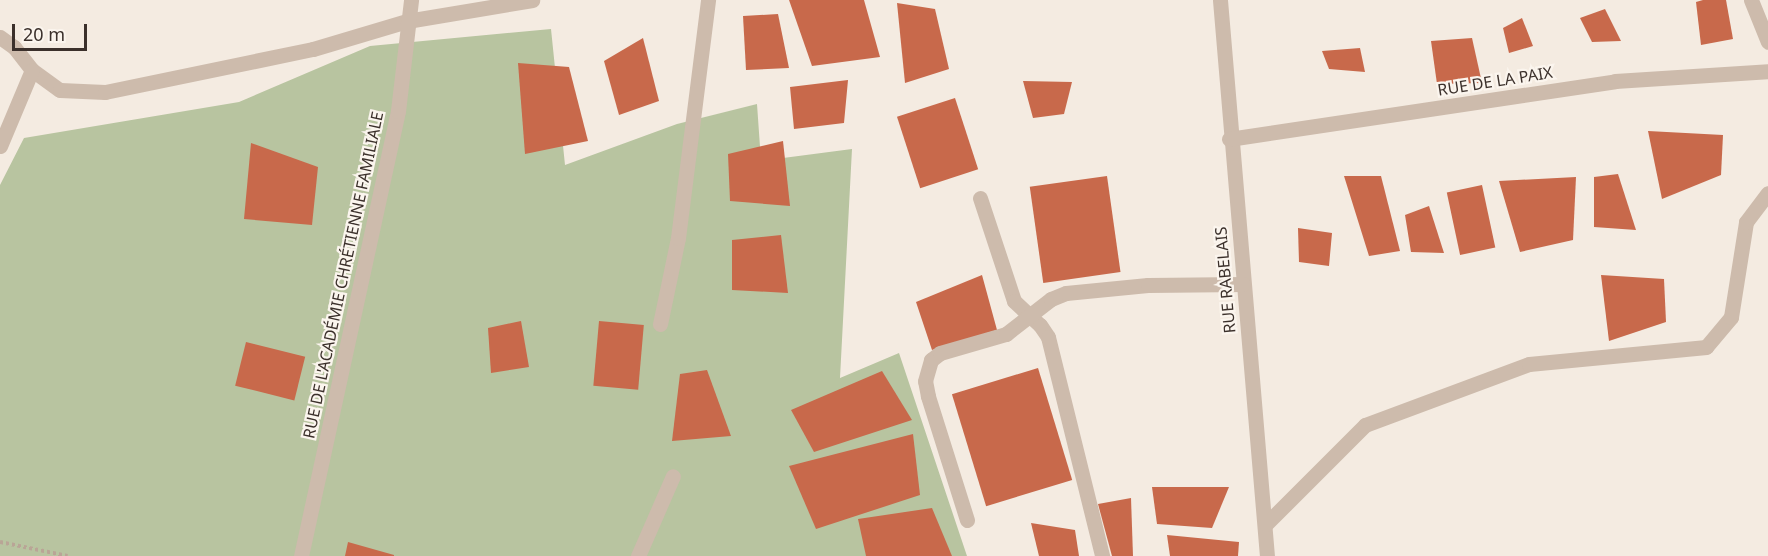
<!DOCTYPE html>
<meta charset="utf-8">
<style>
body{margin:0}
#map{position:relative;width:1768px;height:556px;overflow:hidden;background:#f4ebe1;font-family:"Noto Sans",sans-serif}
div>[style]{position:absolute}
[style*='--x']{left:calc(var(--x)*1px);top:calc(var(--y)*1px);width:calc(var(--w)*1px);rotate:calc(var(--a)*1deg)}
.green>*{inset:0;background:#b8c4a0}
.building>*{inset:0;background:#c8694b;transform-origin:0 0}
.path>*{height:4px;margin-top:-2px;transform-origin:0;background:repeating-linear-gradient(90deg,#b9a596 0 3px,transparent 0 6px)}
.minor>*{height:15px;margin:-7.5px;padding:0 7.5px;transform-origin:7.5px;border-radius:7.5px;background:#cdbbac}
span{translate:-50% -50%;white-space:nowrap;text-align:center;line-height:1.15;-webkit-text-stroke:4.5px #fbf5ee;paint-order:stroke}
.street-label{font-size:16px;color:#3b302b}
.scale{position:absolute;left:12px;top:24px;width:75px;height:27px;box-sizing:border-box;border:3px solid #3b302b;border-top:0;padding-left:8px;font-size:18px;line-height:21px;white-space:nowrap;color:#3b302b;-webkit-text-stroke:4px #fbf5ee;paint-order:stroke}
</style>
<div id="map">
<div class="green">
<div style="clip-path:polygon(551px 29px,565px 165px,677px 124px,757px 104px,761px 161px,852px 149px,840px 378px,899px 353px,967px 556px,0 556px,0 185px,24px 138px,239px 102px,370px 46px)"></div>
</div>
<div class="building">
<div style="clip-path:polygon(789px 0,864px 0,880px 57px,812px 66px)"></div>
<div style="clip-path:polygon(1703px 0,1726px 0,1733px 39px,1701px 45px,1696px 2px)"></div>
<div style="clip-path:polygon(897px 3px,935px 9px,949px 69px,905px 83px)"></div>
<div style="clip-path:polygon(1605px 9px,1621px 41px,1592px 42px,1580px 18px)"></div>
<div style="clip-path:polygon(778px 14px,789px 68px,746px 70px,743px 16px)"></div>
<div style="clip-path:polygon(1522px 18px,1533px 46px,1509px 53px,1503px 28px)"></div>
<div style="clip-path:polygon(643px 38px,659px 101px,619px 115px,604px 61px)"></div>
<div style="clip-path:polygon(1472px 38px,1482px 83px,1437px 84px,1431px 41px)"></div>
<div style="clip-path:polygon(1360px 48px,1365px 72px,1329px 69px,1322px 51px)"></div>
<div style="clip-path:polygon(518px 63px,569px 67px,588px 141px,525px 154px)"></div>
<div style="clip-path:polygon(848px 80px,844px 123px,794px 129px,790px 87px)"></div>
<div style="clip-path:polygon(1023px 81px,1072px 82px,1064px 114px,1033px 118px)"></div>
<div style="left:955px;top:98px;width:75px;height:61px;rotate:72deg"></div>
<div style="clip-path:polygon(1648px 131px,1723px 135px,1721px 175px,1662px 199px)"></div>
<div style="clip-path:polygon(783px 141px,790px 206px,730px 201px,728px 154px)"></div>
<div style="clip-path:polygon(251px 143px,318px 167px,312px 225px,244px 219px)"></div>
<div style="clip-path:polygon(1618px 174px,1636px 230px,1594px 227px,1594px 177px)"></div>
<div style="left:1107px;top:176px;width:97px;height:78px;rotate:82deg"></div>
<div style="clip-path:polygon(1344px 176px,1381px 176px,1400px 251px,1369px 256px)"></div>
<div style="clip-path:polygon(1576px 177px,1573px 240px,1520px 252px,1499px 181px)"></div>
<div style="left:1482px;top:185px;width:64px;height:36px;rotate:78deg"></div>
<div style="clip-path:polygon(1429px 206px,1444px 253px,1411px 252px,1405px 215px)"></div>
<div style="clip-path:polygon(1298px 228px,1332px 233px,1329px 266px,1299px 262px)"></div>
<div style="clip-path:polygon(781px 235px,788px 293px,732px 290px,732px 240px)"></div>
<div style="clip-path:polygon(982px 275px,997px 330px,932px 350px,916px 302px)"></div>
<div style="clip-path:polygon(1601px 275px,1664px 279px,1666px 322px,1609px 341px)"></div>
<div style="clip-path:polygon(521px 321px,529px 367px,491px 373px,488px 328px)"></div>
<div style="left:599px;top:321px;width:45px;height:65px;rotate:5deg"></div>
<div style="left:246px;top:342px;width:61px;height:45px;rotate:14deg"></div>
<div style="left:1038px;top:368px;width:117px;height:90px;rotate:73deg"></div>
<div style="clip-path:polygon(707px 370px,731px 436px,672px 441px,680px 374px)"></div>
<div style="clip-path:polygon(882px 371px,912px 420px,814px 452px,791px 410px)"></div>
<div style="clip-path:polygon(913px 434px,920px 495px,816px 529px,789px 466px)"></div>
<div style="clip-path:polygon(1152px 487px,1229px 487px,1212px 528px,1157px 524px)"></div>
<div style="clip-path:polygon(1131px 498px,1133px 556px,1112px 556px,1098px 504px)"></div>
<div style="clip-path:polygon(932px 508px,952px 556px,866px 556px,858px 519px)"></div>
<div style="clip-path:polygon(1031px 523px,1075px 530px,1079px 556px,1039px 556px)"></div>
<div style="clip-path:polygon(1167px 535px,1239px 542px,1238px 556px,1170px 556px)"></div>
<div style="clip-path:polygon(348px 542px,394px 555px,394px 556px,345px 556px)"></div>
</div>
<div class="path">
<div style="--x:0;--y:542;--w:69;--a:11.6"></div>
</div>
<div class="minor">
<div style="--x:1220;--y:0;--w:558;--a:85.17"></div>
<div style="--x:1751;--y:0;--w:45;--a:68"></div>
<div style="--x:0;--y:37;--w:17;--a:36"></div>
<div style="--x:14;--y:47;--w:29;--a:52"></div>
<div style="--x:32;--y:70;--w:34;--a:36"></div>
<div style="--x:60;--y:90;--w:45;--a:2.5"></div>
<div style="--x:105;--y:92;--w:212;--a:-11.7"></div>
<div style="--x:313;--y:49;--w:98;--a:-16.6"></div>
<div style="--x:407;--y:21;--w:127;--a:-9.5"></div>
<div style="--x:1229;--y:139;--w:390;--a:-8.5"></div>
<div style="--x:1615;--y:81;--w:153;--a:-3.7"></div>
<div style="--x:0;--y:146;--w:82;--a:-67.2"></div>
<div style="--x:980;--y:198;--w:108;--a:71.7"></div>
<div style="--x:1014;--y:301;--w:35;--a:43"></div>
<div style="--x:1040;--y:325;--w:14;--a:56"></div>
<div style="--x:1048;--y:337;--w:226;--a:76.1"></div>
<div style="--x:660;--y:324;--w:88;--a:-78.2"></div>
<div style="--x:678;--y:238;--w:240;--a:-82.8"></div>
<div style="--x:967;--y:520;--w:130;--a:-107.5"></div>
<div style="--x:928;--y:396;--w:15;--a:-101"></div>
<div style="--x:925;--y:381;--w:22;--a:-74"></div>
<div style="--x:931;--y:360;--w:11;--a:-38"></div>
<div style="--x:940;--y:353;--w:69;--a:-16.1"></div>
<div style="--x:1006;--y:334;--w:57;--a:-37.9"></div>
<div style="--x:1051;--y:299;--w:16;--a:-22"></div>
<div style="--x:1066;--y:293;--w:82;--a:-5.6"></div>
<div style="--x:1148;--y:285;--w:95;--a:-0.6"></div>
<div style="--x:1266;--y:524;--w:140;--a:-45"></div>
<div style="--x:1365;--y:425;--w:175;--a:-20.4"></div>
<div style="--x:1529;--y:364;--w:178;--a:-5.5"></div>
<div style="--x:1706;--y:347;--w:39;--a:-50"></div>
<div style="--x:1731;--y:317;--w:96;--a:-81"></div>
<div style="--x:1746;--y:222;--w:36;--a:-53"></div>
<div style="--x:301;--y:556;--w:455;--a:-77.7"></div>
<div style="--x:398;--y:111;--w:112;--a:-83.3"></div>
<div style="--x:638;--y:556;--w:87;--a:-66.4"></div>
</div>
<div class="street-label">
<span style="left:1495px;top:81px;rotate:-9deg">RUE DE LA PAIX</span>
<span style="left:343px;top:275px;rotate:-78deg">RUE DE L'ACADÉMIE CHRÉTIENNE FAMILIALE</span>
<span style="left:1225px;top:280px;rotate:-95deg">RUE RABELAIS</span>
</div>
<div class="scale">20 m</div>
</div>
